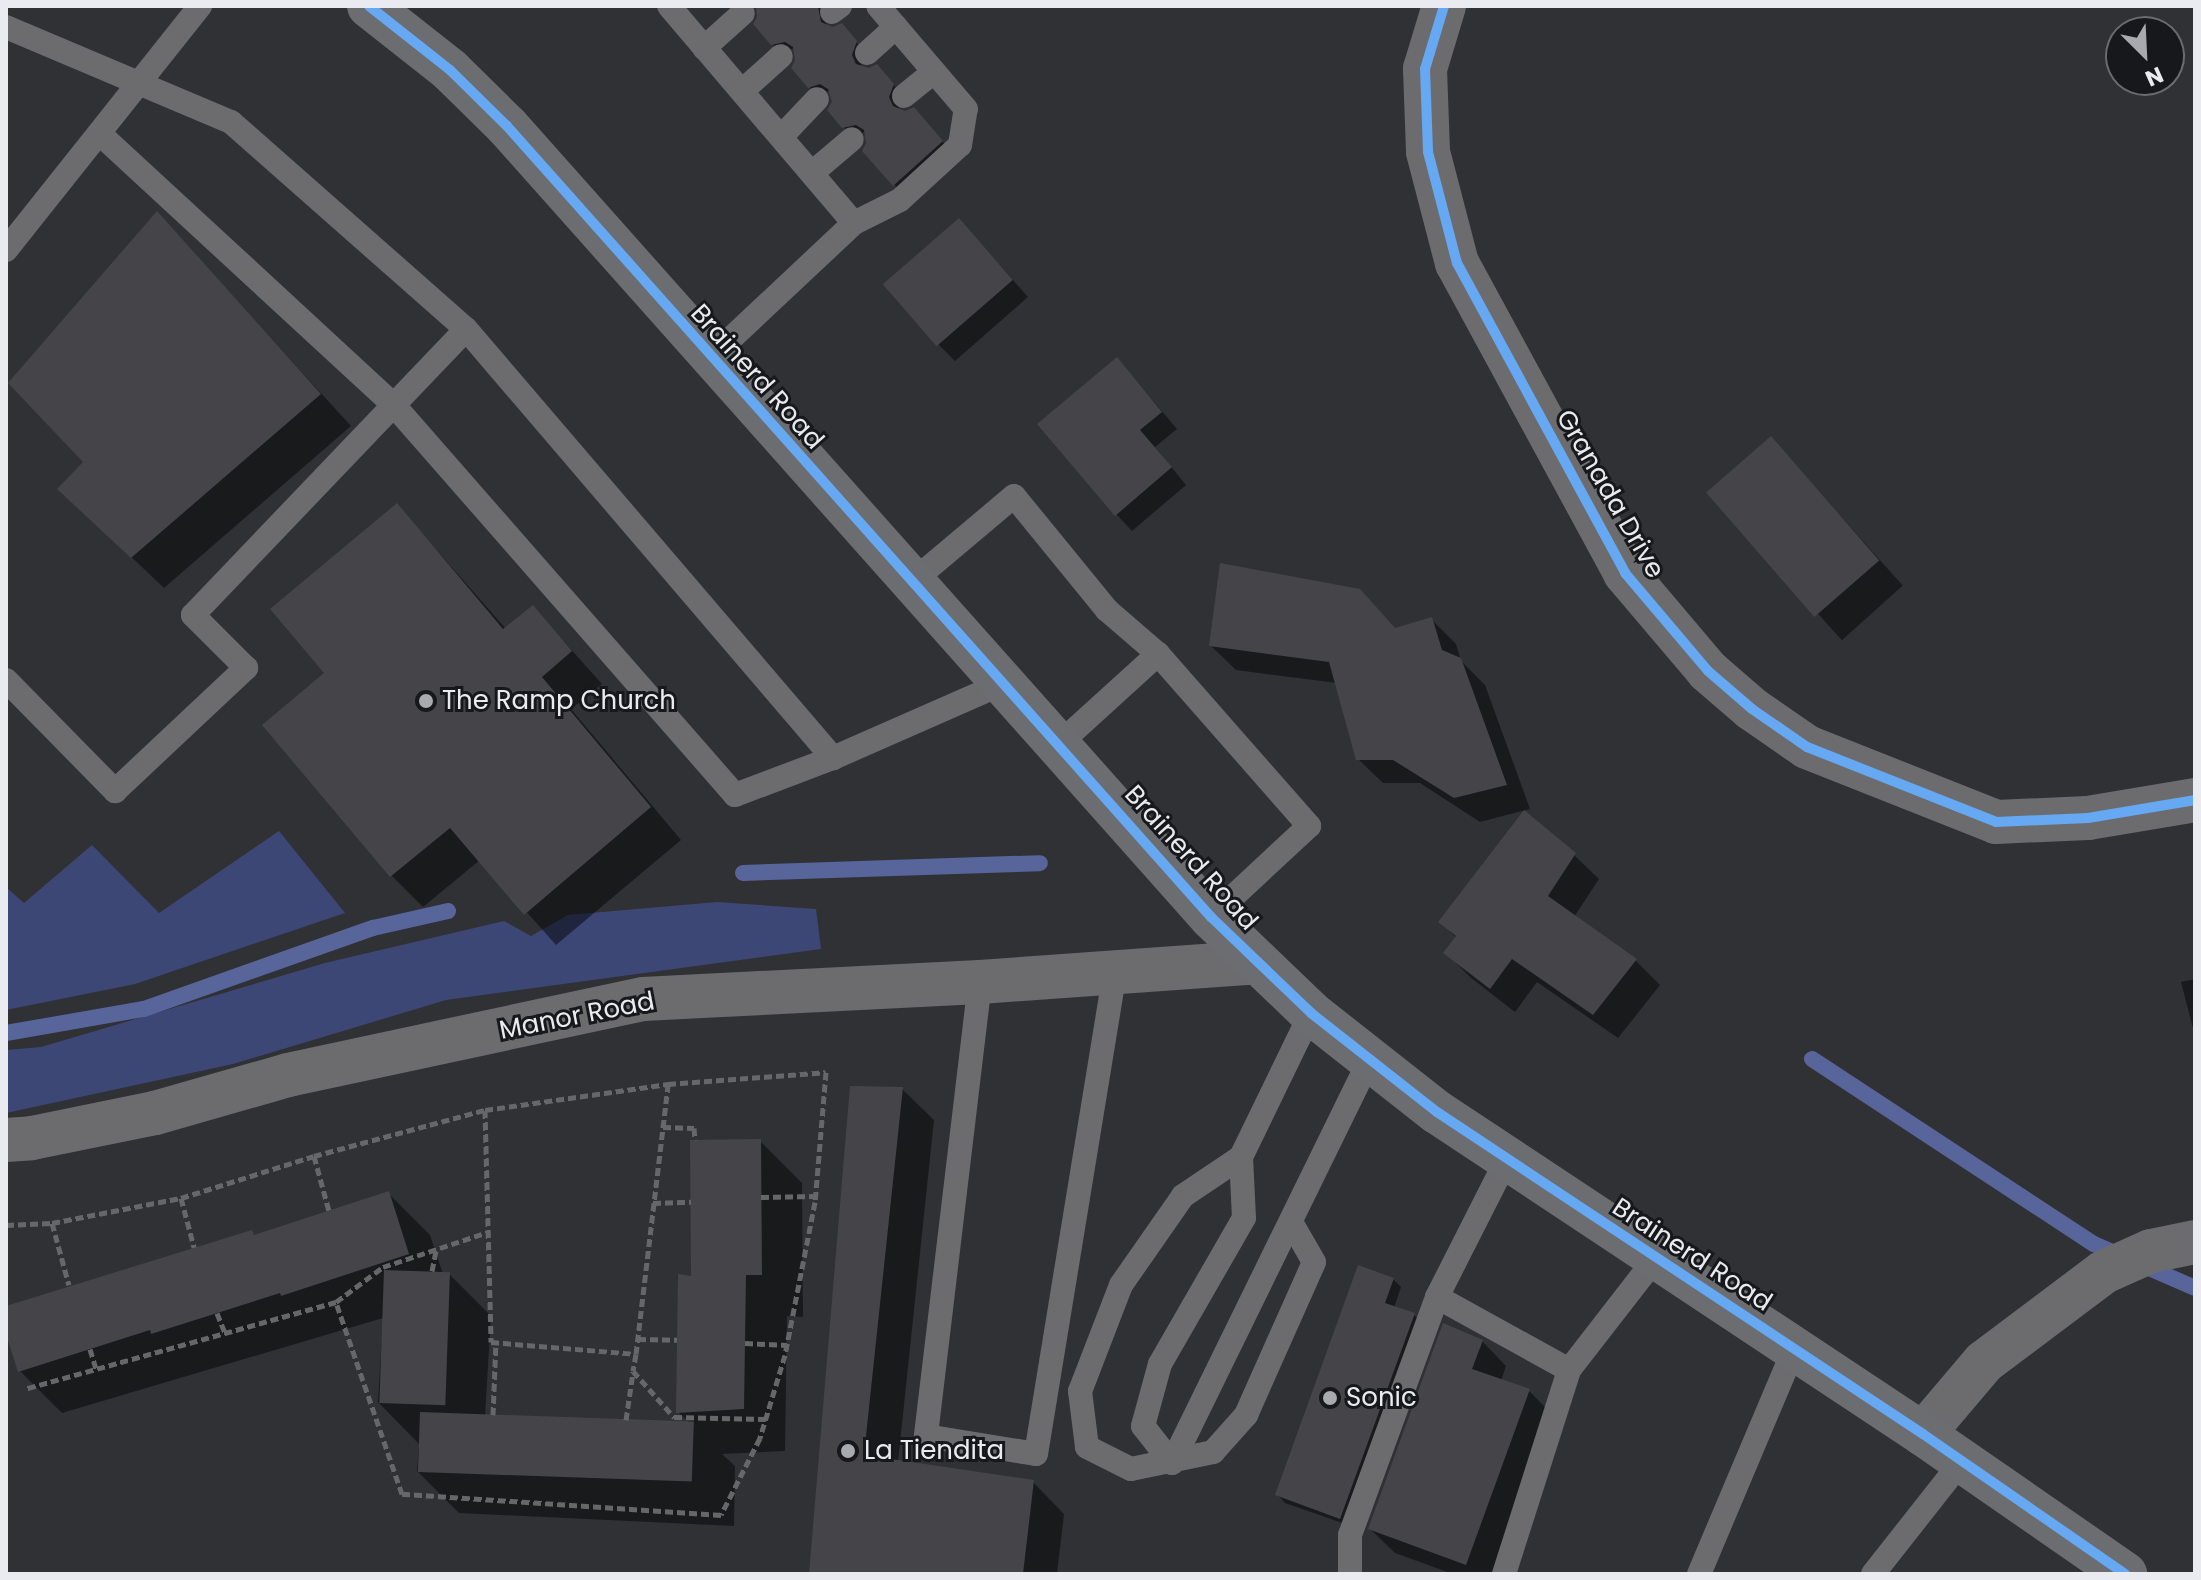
<!DOCTYPE html>
<style>
body{margin:0}
#map{position:relative;width:2201px;height:1580px;overflow:hidden;background:#303135;font-family:Poppins,sans-serif}
div>[style]{position:absolute}
[style*='--x']{left:calc(var(--x)*1px);top:calc(var(--y)*1px);width:calc(var(--w)*1px);rotate:calc(var(--a)*1deg)}
.green>*{inset:0;background:#3d4775}
.shadow>*{inset:0;background:#0007;transform-origin:0 0}
.stream>*{height:16px;margin:-8px;padding:0 8px;transform-origin:8px;border-radius:8px;background:#58659a}
.building>*{inset:0;background:#454549;transform-origin:0 0}
.path>*{height:5px;margin-top:-2.5px;transform-origin:0;background:repeating-linear-gradient(90deg,#666769 0 8px,transparent 0 12px)}
.lane>*{height:24px;margin:-12px;padding:0 12px;transform-origin:12px;border-radius:12px;background:#6c6c6e}
.street>*{height:44px;margin:-22px;padding:0 22px;transform-origin:22px;border-radius:22px;background:#6c6c6e}
.primary>*{height:44px;margin:-22px;padding:0 22px;transform-origin:22px;border-radius:22px;background:#6c6d70}
.cycleway>*{height:10px;margin:-5px;padding:0 5px;transform-origin:5px;border-radius:5px;background:#66a8f1}
.dots>*{width:22px;height:22px;translate:-50% -50%;box-sizing:border-box;border:4px solid #17181b;border-radius:50%}
span{translate:-50% -50%;white-space:nowrap;text-align:center;line-height:1.15;-webkit-text-stroke:6px #17181b;paint-order:stroke}
.street-label{font-size:26px;color:#eaebf0}
.poi-label{font-size:26px;color:#eaebf0}
.left{translate:0 -50%;text-align:left}
.frame{position:absolute;inset:0;border:8px solid #eaebf0;pointer-events:none}
.north{position:absolute;left:2105px;top:16px;width:80px;height:80px;box-sizing:border-box;background:#17181b;border:2px solid #6b6c70;border-radius:50%;rotate:156deg;font-size:22px;font-weight:700;line-height:32px;text-align:center;color:#eaebf0}
.north::after{content:'';display:block;margin:auto;width:28px;height:36px;background:#a9aaaf;clip-path:polygon(50% 0,100% 100%,50% 72%,0 100%)}
</style>
<div id="map">
<div class="green">
<div style="clip-path:polygon(279px 831px,345px 913px,135px 984px,6px 1010px,6px 887px,24px 903px,92px 845px,159px 913px)"></div>
<div style="clip-path:polygon(717px 902px,816px 909px,821px 949px,446px 1000px,233px 1064px,6px 1113px,6px 1050px,41px 1047px,325px 963px,504px 921px,531px 936px,568px 915px)"></div>
</div>
<div class="shadow">
<div style="clip-path:polygon(757px 6px,826px 6px,829px 10px,826px 26px,849px 34px,864px 51px,860px 58px,862px 70px,885px 75px,901px 94px,898px 110px,922px 118px,949px 149px,902px 193px,864px 150px,868px 144px,866px 132px,852px 135px,843px 126px,829px 91px,817px 94px,809px 86px,795px 48px,781px 52px,772px 43px)"></div>
<div style="clip-path:polygon(157px 214px,351px 426px,164px 588px,60px 489px,86px 462px)"></div>
<div style="clip-path:polygon(975px 237px,1028px 297px,955px 361px,938px 344px)"></div>
<div style="clip-path:polygon(1133px 377px,1177px 429px,1155px 447px,1186px 485px,1132px 531px,1116px 514px)"></div>
<div style="left:1771px;top:439px;width:197px;height:82px;rotate:48deg"></div>
<div style="clip-path:polygon(397px 505px,506px 629px,533px 607px,602px 684px,571px 709px,681px 840px,556px 945px,480px 860px,423px 907px,392px 876px,265px 725px,327px 673px)"></div>
<div style="clip-path:polygon(1431px 619px,1456px 644px,1461px 661px,1485px 685px,1530px 809px,1480px 822px,1420px 783px,1383px 783px,1358px 759px,1337px 683px,1236px 670px,1211px 646px,1396px 630px)"></div>
<div style="clip-path:polygon(1574px 855px,1599px 879px,1574px 917px,1636px 961px,1660px 985px,1618px 1038px,1537px 982px,1515px 1012px,1470px 977px,1446px 953px,1457px 938px,1440px 922px)"></div>
<div style="clip-path:polygon(2195px 979px,2195px 1036px,2181px 982px)"></div>
<div style="clip-path:polygon(902px 1089px,934px 1120px,898px 1462px,1033px 1482px,1064px 1514px,1057px 1574px,811px 1574px)"></div>
<div style="clip-path:polygon(760px 1141px,802px 1183px,803px 1317px,787px 1316px,785px 1451px,722px 1454px,735px 1466px,734px 1526px,459px 1513px,417px 1471px,419px 1444px,378px 1402px,383px 1318px,62px 1413px,20px 1371px,6px 1327px,6px 1308px,251px 1232px,256px 1237px,388px 1193px,430px 1235px,443px 1274px,449px 1274px,491px 1316px,485px 1416px,691px 1424px,678px 1412px,693px 1279px)"></div>
<div style="clip-path:polygon(1393px 1279px,1401px 1287px,1394px 1308px,1414px 1315px,1422px 1323px,1348px 1525px,1285px 1503px,1278px 1495px)"></div>
<div style="clip-path:polygon(1482px 1341px,1506px 1366px,1501px 1381px,1529px 1391px,1553px 1415px,1495px 1574px,1453px 1574px,1395px 1553px,1370px 1529px)"></div>
</div>
<div class="stream">
<div style="--x:743;--y:873;--w:297;--a:-1.9"></div>
<div style="--x:6;--y:1033;--w:140;--a:-9.9"></div>
<div style="--x:144;--y:1009;--w:243;--a:-19.5"></div>
<div style="--x:373;--y:928;--w:77;--a:-12.8"></div>
<div style="--x:1812;--y:1059;--w:337;--a:33.3"></div>
<div style="--x:2094;--y:1244;--w:110;--a:23.5"></div>
</div>
<div class="building">
<div style="clip-path:polygon(756px 6px,818px 6px,821px 22px,833px 27px,842px 23px,857px 41px,852px 55px,856px 64px,869px 68px,877px 64px,894px 84px,889px 97px,893px 106px,905px 111px,914px 107px,943px 141px,893px 186px,862px 151px,866px 143px,864px 130px,856px 125px,842px 128px,827px 110px,832px 102px,828px 89px,820px 84px,808px 88px,791px 68px,795px 60px,793px 47px,785px 42px,771px 45px,753px 24px,757px 17px)"></div>
<div style="clip-path:polygon(157px 211px,321px 394px,131px 558px,57px 489px,83px 462px,8px 383px)"></div>
<div style="left:959px;top:218px;width:82px;height:101px;rotate:49deg"></div>
<div style="clip-path:polygon(1117px 357px,1162px 412px,1140px 430px,1172px 467px,1115px 516px,1037px 424px)"></div>
<div style="left:1771px;top:436px;width:165px;height:86px;rotate:49deg"></div>
<div style="clip-path:polygon(397px 503px,503px 629px,533px 605px,572px 651px,542px 677px,651px 807px,524px 915px,450px 828px,390px 877px,262px 725px,324px 673px,270px 609px)"></div>
<div style="clip-path:polygon(1220px 563px,1360px 589px,1395px 628px,1432px 617px,1442px 650px,1461px 658px,1507px 785px,1454px 798px,1393px 760px,1356px 760px,1329px 662px,1209px 646px)"></div>
<div style="clip-path:polygon(1524px 810px,1576px 853px,1548px 896px,1637px 959px,1593px 1015px,1512px 959px,1490px 989px,1443px 953px,1456px 936px,1438px 922px)"></div>
<div style="clip-path:polygon(850px 1086px,903px 1087px,864px 1455px,1034px 1480px,1023px 1574px,809px 1574px)"></div>
<div style="clip-path:polygon(761px 1139px,762px 1275px,746px 1275px,744px 1409px,676px 1413px,678px 1274px,691px 1276px,690px 1140px)"></div>
<div style="clip-path:polygon(389px 1191px,409px 1254px,281px 1296px,280px 1293px,151px 1334px,150px 1330px,18px 1372px,6px 1334px,6px 1306px,252px 1230px,254px 1235px)"></div>
<div style="clip-path:polygon(1358px 1265px,1394px 1278px,1385px 1303px,1415px 1313px,1340px 1519px,1275px 1495px)"></div>
<div style="left:384px;top:1270px;width:66px;height:133px;rotate:2deg"></div>
<div style="clip-path:polygon(1443px 1323px,1483px 1340px,1472px 1369px,1530px 1389px,1466px 1565px,1368px 1529px)"></div>
<div style="left:420px;top:1412px;width:274px;height:60px;rotate:2deg"></div>
</div>
<div class="path">
<div style="--x:485;--y:1110;--w:232;--a:88.5"></div>
<div style="--x:491;--y:1342;--w:145;--a:4.7"></div>
<div style="--x:636;--y:1354;--w:272;--a:-83.2"></div>
<div style="--x:663;--y:1127;--w:31;--a:2"></div>
<div style="--x:694;--y:1128;--w:12;--a:85"></div>
<div style="--x:314;--y:1156;--w:57;--a:74.7"></div>
<div style="--x:761;--y:1197;--w:54;--a:-1.1"></div>
<div style="--x:181;--y:1198;--w:51;--a:75.1"></div>
<div style="--x:653;--y:1203;--w:38;--a:-2"></div>
<div style="--x:52;--y:1223;--w:64;--a:74.7"></div>
<div style="--x:6;--y:1225;--w:46;--a:-2.5"></div>
<div style="--x:52;--y:1223;--w:131;--a:-11"></div>
<div style="--x:181;--y:1198;--w:139;--a:-17.5"></div>
<div style="--x:314;--y:1156;--w:177;--a:-15.1"></div>
<div style="--x:485;--y:1110;--w:185;--a:-8.1"></div>
<div style="--x:668;--y:1084;--w:158;--a:-4.3"></div>
<div style="--x:826;--y:1072;--w:130;--a:94.8"></div>
<div style="--x:815;--y:1202;--w:156;--a:101.1"></div>
<div style="--x:785;--y:1355;--w:87;--a:106.8"></div>
<div style="--x:760;--y:1438;--w:86;--a:116.9"></div>
<div style="--x:721;--y:1515;--w:320;--a:-176.2"></div>
<div style="--x:402;--y:1494;--w:203;--a:-109"></div>
<div style="--x:336;--y:1302;--w:323;--a:164.4"></div>
<div style="--x:432;--y:1271;--w:21;--a:-79"></div>
<div style="--x:336;--y:1302;--w:59;--a:-36.7"></div>
<div style="--x:383;--y:1267;--w:111;--a:-18.4"></div>
<div style="--x:217;--y:1313;--w:22;--a:68"></div>
<div style="--x:638;--y:1339;--w:39;--a:1"></div>
<div style="--x:745;--y:1343;--w:42;--a:2.7"></div>
<div style="--x:90;--y:1349;--w:21;--a:73"></div>
<div style="--x:636;--y:1354;--w:17;--a:100"></div>
<div style="--x:633;--y:1371;--w:62;--a:48.3"></div>
<div style="--x:674;--y:1417;--w:92;--a:1.2"></div>
<div style="--x:493;--y:1415;--w:74;--a:-87.7"></div>
<div style="--x:626;--y:1420;--w:49;--a:-81.7"></div>
</div>
<div class="lane">
<div style="--x:669;--y:6;--w:285;--a:49.6"></div>
<div style="--x:854;--y:223;--w:197;--a:136.8"></div>
<div style="--x:832;--y:12;--w:10;--a:-37"></div>
<div style="--x:6;--y:27;--w:244;--a:22.9"></div>
<div style="--x:231;--y:122;--w:313;--a:41.4"></div>
<div style="--x:466;--y:329;--w:565;--a:49.45"></div>
<div style="--x:833;--y:758;--w:187;--a:-23.7"></div>
<div style="--x:704;--y:48;--w:52;--a:-41.9"></div>
<div style="--x:867;--y:53;--w:39;--a:-42"></div>
<div style="--x:742;--y:91;--w:52;--a:-41.9"></div>
<div style="--x:904;--y:96;--w:38;--a:-39"></div>
<div style="--x:100;--y:134;--w:397;--a:42.7"></div>
<div style="--x:392;--y:403;--w:521;--a:48.81"></div>
<div style="--x:735;--y:795;--w:105;--a:-20.7"></div>
<div style="--x:781;--y:137;--w:52;--a:-46.5"></div>
<div style="--x:812;--y:173;--w:52;--a:-40.4"></div>
<div style="--x:854;--y:223;--w:51;--a:-26.6"></div>
<div style="--x:900;--y:200;--w:81;--a:-42.5"></div>
<div style="--x:960;--y:145;--w:36;--a:-81"></div>
<div style="--x:966;--y:109;--w:135;--a:-130.5"></div>
<div style="--x:6;--y:250;--w:312;--a:-51.5"></div>
<div style="--x:913;--y:581;--w:132;--a:-40.1"></div>
<div style="--x:1014;--y:496;--w:147;--a:50.8"></div>
<div style="--x:1107;--y:610;--w:67;--a:40.8"></div>
<div style="--x:6;--y:680;--w:156;--a:45.5"></div>
<div style="--x:115;--y:791;--w:180;--a:-43.2"></div>
<div style="--x:246;--y:668;--w:75;--a:-135"></div>
<div style="--x:193;--y:615;--w:395;--a:-46.3"></div>
<div style="--x:1059;--y:744;--w:134;--a:-42.3"></div>
<div style="--x:1158;--y:654;--w:229;--a:48.7"></div>
<div style="--x:1309;--y:826;--w:134;--a:137.1"></div>
<div style="--x:980;--y:982;--w:457;--a:96.8"></div>
<div style="--x:926;--y:1436;--w:111;--a:9.3"></div>
<div style="--x:1036;--y:1454;--w:488;--a:-80.7"></div>
<div style="--x:1241;--y:1157;--w:70;--a:146.1"></div>
<div style="--x:1183;--y:1196;--w:108;--a:124.9"></div>
<div style="--x:1121;--y:1285;--w:114;--a:111.1"></div>
<div style="--x:1080;--y:1391;--w:56;--a:82.9"></div>
<div style="--x:1087;--y:1447;--w:49;--a:26.6"></div>
<div style="--x:1131;--y:1469;--w:84;--a:-11.7"></div>
<div style="--x:1213;--y:1452;--w:50;--a:-48.3"></div>
<div style="--x:1246;--y:1415;--w:167;--a:-66"></div>
<div style="--x:1314;--y:1262;--w:46;--a:-119.9"></div>
<div style="--x:1437;--y:1297;--w:151;--a:28.9"></div>
<div style="--x:1172;--y:1463;--w:47;--a:-128.1"></div>
<div style="--x:1143;--y:1426;--w:64;--a:-74.7"></div>
<div style="--x:1160;--y:1364;--w:168;--a:-60.1"></div>
<div style="--x:1244;--y:1218;--w:61;--a:-92.8"></div>
<div style="--x:1241;--y:1157;--w:160;--a:-64.1"></div>
<div style="--x:1172;--y:1463;--w:448;--a:-63.9"></div>
<div style="--x:1350;--y:1574;--w:39;--a:-90"></div>
<div style="--x:1350;--y:1535;--w:253;--a:-69.9"></div>
<div style="--x:1437;--y:1297;--w:155;--a:-63.1"></div>
<div style="--x:1504;--y:1574;--w:214;--a:-72.3"></div>
<div style="--x:1569;--y:1370;--w:142;--a:-52.2"></div>
<div style="--x:1699;--y:1574;--w:244;--a:-67.1"></div>
<div style="--x:1873;--y:1574;--w:144;--a:-51.8"></div>
</div>
<div class="street">
<div style="--x:1444;--y:6;--w:66;--a:106.8"></div>
<div style="--x:1425;--y:69;--w:83;--a:87.9"></div>
<div style="--x:1428;--y:152;--w:115;--a:75.4"></div>
<div style="--x:1457;--y:263;--w:353;--a:61.5"></div>
<div style="--x:1625;--y:573;--w:128;--a:49.7"></div>
<div style="--x:1708;--y:671;--w:58;--a:40.8"></div>
<div style="--x:1752;--y:709;--w:67;--a:34.6"></div>
<div style="--x:1807;--y:747;--w:203;--a:21.6"></div>
<div style="--x:1996;--y:822;--w:92;--a:-2.5"></div>
<div style="--x:2088;--y:818;--w:109;--a:-9.5"></div>
<div style="--x:6;--y:1140;--w:26;--a:-4"></div>
<div style="--x:32;--y:1138;--w:126;--a:-11.5"></div>
<div style="--x:155;--y:1113;--w:138;--a:-15.9"></div>
<div style="--x:288;--y:1075;--w:363;--a:-12.1"></div>
<div style="--x:643;--y:999;--w:337;--a:-2.9"></div>
<div style="--x:980;--y:982;--w:277;--a:-4.1"></div>
<div style="--x:1923;--y:1434;--w:94;--a:-49.7"></div>
<div style="--x:1984;--y:1362;--w:150;--a:-36.9"></div>
<div style="--x:2104;--y:1272;--w:51;--a:-24.1"></div>
<div style="--x:2151;--y:1251;--w:45;--a:-11.6"></div>
</div>
<div class="primary">
<div style="--x:369;--y:6;--w:103;--a:38.3"></div>
<div style="--x:450;--y:70;--w:80;--a:44.5"></div>
<div style="--x:507;--y:126;--w:1059;--a:48.33"></div>
<div style="--x:1211;--y:917;--w:139;--a:43.8"></div>
<div style="--x:1311;--y:1013;--w:160;--a:38.2"></div>
<div style="--x:1437;--y:1112;--w:583;--a:33.53"></div>
<div style="--x:1923;--y:1434;--w:246;--a:34.7"></div>
</div>
<div class="cycleway">
<div style="--x:369;--y:6;--w:103;--a:38.3"></div>
<div style="--x:450;--y:70;--w:80;--a:44.5"></div>
<div style="--x:507;--y:126;--w:1059;--a:48.33"></div>
<div style="--x:1211;--y:917;--w:139;--a:43.8"></div>
<div style="--x:1311;--y:1013;--w:160;--a:38.2"></div>
<div style="--x:1437;--y:1112;--w:583;--a:33.53"></div>
<div style="--x:1923;--y:1434;--w:246;--a:34.7"></div>
<div style="--x:1444;--y:6;--w:66;--a:106.8"></div>
<div style="--x:1425;--y:69;--w:83;--a:87.9"></div>
<div style="--x:1428;--y:152;--w:115;--a:75.4"></div>
<div style="--x:1457;--y:263;--w:353;--a:61.5"></div>
<div style="--x:1625;--y:573;--w:128;--a:49.7"></div>
<div style="--x:1708;--y:671;--w:58;--a:40.8"></div>
<div style="--x:1752;--y:709;--w:67;--a:34.6"></div>
<div style="--x:1807;--y:747;--w:203;--a:21.6"></div>
<div style="--x:1996;--y:822;--w:92;--a:-2.5"></div>
<div style="--x:2088;--y:818;--w:109;--a:-9.5"></div>
</div>
<div class="dots">
<div style="left:426px;top:701px;background:#a9aaaf"></div>
<div style="left:1330px;top:1398px;background:#a9aaaf"></div>
<div style="left:848px;top:1451px;background:#a9aaaf"></div>
</div>
<div class="street-label">
<span style="left:757px;top:377px;rotate:48deg">Brainerd Road</span>
<span style="left:1610px;top:494px;rotate:60deg">Granada Drive</span>
<span style="left:1191px;top:858px;rotate:48deg">Brainerd Road</span>
<span style="left:577px;top:1016px;rotate:-11deg">Manor Road</span>
<span style="left:1692px;top:1255px;rotate:33deg">Brainerd Road</span>
</div>
<div class="poi-label">
<span class="left" style="left:442px;top:701px">The Ramp Church</span>
<span class="left" style="left:1346px;top:1398px">Sonic</span>
<span class="left" style="left:864px;top:1451px">La Tiendita</span>
</div>
<div class="frame"></div>
<div class="north">N</div>
</div>
